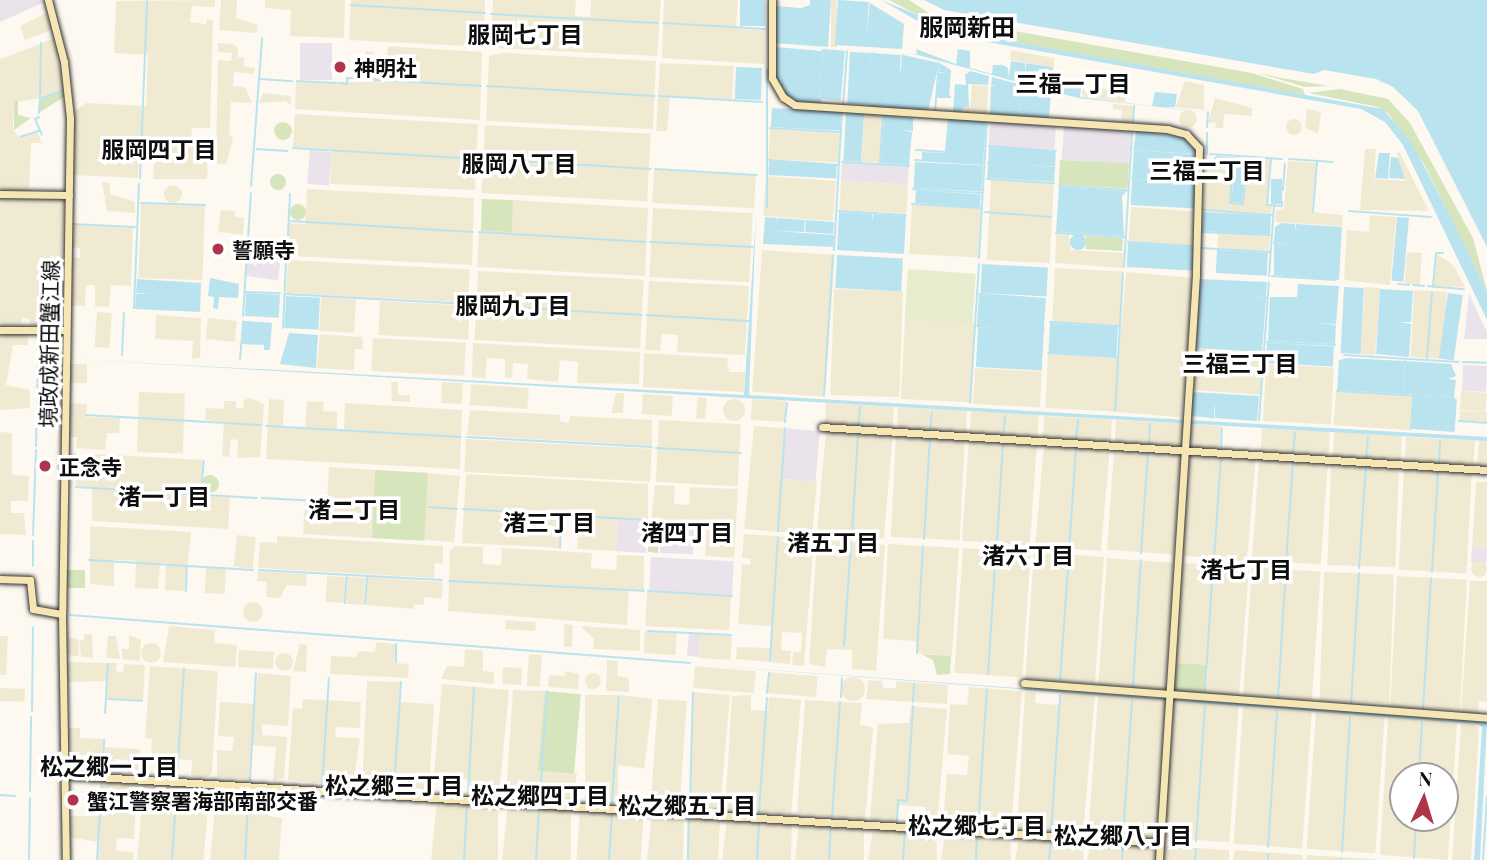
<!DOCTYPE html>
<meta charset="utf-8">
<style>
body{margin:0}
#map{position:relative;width:1487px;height:860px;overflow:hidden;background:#fdf9f0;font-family:"Playfair Display","Noto Sans JP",serif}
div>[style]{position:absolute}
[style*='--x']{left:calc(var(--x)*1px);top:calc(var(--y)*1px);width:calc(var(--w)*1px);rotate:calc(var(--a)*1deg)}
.industrial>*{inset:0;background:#eae3ec;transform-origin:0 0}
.farmland>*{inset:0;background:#f1ead3;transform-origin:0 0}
.round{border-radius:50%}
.green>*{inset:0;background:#d7e5bd;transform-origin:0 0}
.cemetery>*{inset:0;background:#d9dec3;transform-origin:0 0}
.pitch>*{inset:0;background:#e6edce;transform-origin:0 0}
.water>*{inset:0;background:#bae3f0;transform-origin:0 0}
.stream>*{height:2px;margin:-1px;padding:0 1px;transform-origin:1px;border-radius:1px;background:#bae3f0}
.roads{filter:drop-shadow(0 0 2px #303030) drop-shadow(0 0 2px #303030)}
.secondary>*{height:7px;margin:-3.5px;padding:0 3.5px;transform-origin:3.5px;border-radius:3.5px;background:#f6e6b3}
.dots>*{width:19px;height:19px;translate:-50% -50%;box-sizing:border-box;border:4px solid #fff;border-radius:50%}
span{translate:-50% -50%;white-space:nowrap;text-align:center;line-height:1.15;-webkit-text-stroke:7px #fff;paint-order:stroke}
.poi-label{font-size:21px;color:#0e0e0e;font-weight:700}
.left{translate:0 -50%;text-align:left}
.street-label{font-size:21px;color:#0e0e0e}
.neighbourhood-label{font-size:23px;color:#0e0e0e;font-weight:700}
.quarter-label{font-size:24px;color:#0e0e0e;font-weight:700}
.north{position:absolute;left:1389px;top:762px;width:70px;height:70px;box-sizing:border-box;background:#fff;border:2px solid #9f9f9f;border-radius:50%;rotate:4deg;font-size:19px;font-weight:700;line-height:28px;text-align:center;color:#0e0e0e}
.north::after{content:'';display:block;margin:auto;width:24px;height:32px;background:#af354b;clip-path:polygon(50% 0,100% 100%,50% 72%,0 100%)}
</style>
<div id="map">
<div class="industrial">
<div style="clip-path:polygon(0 0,44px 0,45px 2px,0 22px)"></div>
<div style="left:300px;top:43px;width:32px;height:37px"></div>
<div style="left:990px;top:121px;width:66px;height:25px;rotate:3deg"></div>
<div style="left:1064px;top:125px;width:67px;height:35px;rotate:4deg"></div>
<div style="left:310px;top:150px;width:22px;height:34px;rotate:5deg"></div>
<div style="left:842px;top:162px;width:67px;height:19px;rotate:3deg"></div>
<div style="left:249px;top:241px;width:34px;height:35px;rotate:8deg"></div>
<div style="clip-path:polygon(1469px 294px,1487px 332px,1487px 339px,1464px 339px)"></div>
<div style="left:1463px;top:365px;width:24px;height:26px;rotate:2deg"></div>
<div style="left:784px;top:428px;width:36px;height:51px;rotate:5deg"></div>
<div style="left:618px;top:519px;width:30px;height:32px;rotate:4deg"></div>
<div style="left:661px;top:522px;width:33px;height:31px;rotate:2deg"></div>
<div style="left:1472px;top:547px;width:15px;height:16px;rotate:4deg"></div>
<div style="left:651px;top:557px;width:83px;height:34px;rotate:3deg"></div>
<div style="left:689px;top:633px;width:12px;height:23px;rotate:5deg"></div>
</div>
<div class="farmland">
<div style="clip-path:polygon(215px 0,215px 7px,192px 6px,190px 22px,206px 24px,207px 19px,213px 20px,210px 128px,192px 128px,191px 140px,209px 141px,207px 179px,153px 179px,154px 160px,139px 159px,138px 178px,73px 175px,73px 112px,86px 103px,146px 106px,148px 55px,114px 53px,116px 1px)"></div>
<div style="clip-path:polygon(221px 0,237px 0,236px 18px,258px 25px,256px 33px,219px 30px)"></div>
<div style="clip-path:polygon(265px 0,345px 0,344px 38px,290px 36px,291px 10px,265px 8px)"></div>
<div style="clip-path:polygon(351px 0,485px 0,484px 47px,349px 40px)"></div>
<div style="clip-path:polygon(493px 0,576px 0,575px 16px,590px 17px,591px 0,661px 0,657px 56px,490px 48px)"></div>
<div style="clip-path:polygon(664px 0,738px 0,736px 29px,764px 30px,765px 64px,662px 58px)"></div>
<div style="left:831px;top:0;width:6px;height:47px"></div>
<div style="clip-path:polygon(48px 12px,52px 30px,25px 40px,20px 26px)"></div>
<div style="clip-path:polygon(56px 38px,64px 90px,50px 97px,14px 102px,13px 128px,19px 138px,37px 132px,42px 143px,31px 143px,29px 192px,0 191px,0 59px)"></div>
<div style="clip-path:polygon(218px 43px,233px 44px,238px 48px,238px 57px,244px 58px,244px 67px,255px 68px,254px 74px,234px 72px,233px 86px,245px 87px,252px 103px,231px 102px,229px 133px,233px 140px,226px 164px,217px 164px,216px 158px,218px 60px,231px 61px,232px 53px,218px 52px)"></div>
<div style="clip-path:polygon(388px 46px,482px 52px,480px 120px,295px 109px,296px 82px,364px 82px,366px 51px,374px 52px,374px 59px,386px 60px)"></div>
<div style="clip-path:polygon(1011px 50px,1054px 58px,1054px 67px,1010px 60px)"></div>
<div style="clip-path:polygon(504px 53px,656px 61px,653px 129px,486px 121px,489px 56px)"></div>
<div style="clip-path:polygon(660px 63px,734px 66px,732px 99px,670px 96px,667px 131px,656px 131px)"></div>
<div style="clip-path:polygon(1114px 75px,1127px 78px,1125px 102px,1082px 97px,1083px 86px,1111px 90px)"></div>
<div style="clip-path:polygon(1185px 81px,1204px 85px,1204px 110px,1176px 107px)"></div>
<div style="clip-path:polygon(972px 85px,988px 86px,987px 116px,963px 114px,963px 107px,970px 107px)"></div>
<div style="clip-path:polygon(263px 93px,291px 96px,291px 105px,285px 101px,259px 103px)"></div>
<div style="clip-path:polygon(1215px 98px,1252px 108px,1252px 116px,1224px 114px,1223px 128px,1215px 128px,1216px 123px,1208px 122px)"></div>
<div style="clip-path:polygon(1113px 104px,1134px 106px,1133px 124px,1121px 123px,1122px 110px,1113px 109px)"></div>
<div style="clip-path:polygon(1307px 109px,1321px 112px,1318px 134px,1305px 128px)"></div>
<div class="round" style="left:1179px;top:110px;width:18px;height:18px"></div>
<div style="left:864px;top:113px;width:18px;height:49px;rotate:3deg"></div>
<div style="clip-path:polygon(295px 114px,478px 124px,475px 190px,330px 184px,332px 149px,293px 147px)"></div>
<div class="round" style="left:1286px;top:119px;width:16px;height:16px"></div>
<div style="left:485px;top:125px;width:166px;height:68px;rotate:3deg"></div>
<div style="left:770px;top:129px;width:70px;height:30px;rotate:3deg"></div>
<div style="clip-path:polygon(1365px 149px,1376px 149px,1374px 179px,1406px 181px,1398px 162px,1397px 152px,1400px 153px,1429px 211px,1360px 210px)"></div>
<div style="clip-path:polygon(1248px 157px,1270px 159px,1267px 205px,1272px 206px,1271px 214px,1203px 210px,1205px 168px,1233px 170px,1230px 203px,1243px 204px)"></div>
<div style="clip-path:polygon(1288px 161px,1316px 163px,1312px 212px,1343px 215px,1342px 226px,1275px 222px,1276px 211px,1284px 208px)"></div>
<div style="left:654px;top:170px;width:102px;height:33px;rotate:3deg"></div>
<div style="left:766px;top:176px;width:70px;height:40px;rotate:4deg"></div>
<div style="left:991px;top:180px;width:63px;height:80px;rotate:3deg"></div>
<div style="left:841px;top:181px;width:67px;height:29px;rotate:3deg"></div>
<div style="clip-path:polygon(102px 182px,110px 183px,110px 194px,135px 202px,135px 213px,107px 211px)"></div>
<div class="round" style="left:164px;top:185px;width:18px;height:18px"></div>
<div style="clip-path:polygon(307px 189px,474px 198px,472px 265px,288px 256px,289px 223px,305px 224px)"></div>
<div style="clip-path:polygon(0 197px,64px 199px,59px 326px,30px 325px,30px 319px,22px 318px,21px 325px,0 326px)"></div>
<div style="clip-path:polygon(513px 200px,648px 208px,645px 276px,477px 267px,479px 231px,511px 232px)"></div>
<div style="left:141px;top:204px;width:64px;height:74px;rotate:2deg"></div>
<div style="left:912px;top:205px;width:69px;height:49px;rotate:3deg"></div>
<div style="left:1131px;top:207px;width:65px;height:34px;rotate:4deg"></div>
<div style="left:653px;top:208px;width:100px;height:69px;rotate:3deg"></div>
<div style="clip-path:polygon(221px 210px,235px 211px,235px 217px,244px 218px,243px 235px,218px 232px)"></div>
<div style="clip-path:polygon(1370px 215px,1396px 217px,1390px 285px,1344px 280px,1347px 230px,1369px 232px)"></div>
<div style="clip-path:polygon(72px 225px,133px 228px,131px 286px,111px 285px,109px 307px,95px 306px,95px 285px,86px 285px,85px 306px,70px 305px,70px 258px,80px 258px,80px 248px,71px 247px)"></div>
<div style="left:1218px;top:233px;width:52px;height:15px;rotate:3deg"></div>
<div style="clip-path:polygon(1056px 234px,1069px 235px,1071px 250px,1124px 253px,1123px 268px,1055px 263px)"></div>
<div style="left:762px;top:250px;width:73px;height:142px;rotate:4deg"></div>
<div style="left:1407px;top:252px;width:15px;height:32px;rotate:4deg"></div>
<div style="clip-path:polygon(1437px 254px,1454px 266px,1465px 287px,1434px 286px)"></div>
<div style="left:288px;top:260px;width:182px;height:33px;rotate:3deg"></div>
<div style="left:1055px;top:268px;width:68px;height:54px;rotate:3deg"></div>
<div style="left:478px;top:271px;width:166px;height:69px;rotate:3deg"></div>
<div style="left:1126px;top:272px;width:68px;height:140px;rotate:5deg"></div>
<div style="clip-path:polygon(649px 281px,749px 286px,745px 355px,677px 352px,678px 335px,662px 334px,660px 351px,645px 350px)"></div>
<div style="left:1365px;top:287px;width:15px;height:67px;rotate:4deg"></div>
<div style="left:834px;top:289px;width:69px;height:106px;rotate:2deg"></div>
<div style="left:1414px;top:290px;width:33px;height:67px;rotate:3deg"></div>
<div style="left:321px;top:297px;width:35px;height:34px;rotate:3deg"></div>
<div style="left:380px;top:301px;width:90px;height:34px;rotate:3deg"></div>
<div style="left:97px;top:312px;width:15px;height:35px;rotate:4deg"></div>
<div style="clip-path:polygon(156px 315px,201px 318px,200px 358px,192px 359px,193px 341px,155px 339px)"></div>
<div style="left:208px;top:318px;width:29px;height:21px;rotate:6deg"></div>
<div style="left:905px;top:319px;width:71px;height:80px;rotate:3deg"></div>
<div style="clip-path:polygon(28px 334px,28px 345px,13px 345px,6px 385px,30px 390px,30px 408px,0 410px,0 335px)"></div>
<div style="clip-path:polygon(320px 334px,362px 337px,363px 349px,355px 349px,354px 370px,317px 368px)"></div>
<div style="left:373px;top:338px;width:93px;height:33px;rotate:3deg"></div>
<div style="clip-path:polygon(473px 343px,640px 352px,639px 384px,577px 383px,578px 362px,560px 360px,558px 382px,527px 379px,528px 364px,513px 363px,512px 378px,505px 378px,505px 359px,487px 358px,485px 378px,472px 377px)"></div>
<div style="left:1194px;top:348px;width:71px;height:42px;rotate:4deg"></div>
<div style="clip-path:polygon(644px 353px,727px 358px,729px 372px,745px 372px,744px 392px,643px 387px)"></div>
<div style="left:1048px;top:354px;width:71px;height:54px;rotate:3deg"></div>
<div style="left:69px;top:364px;width:18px;height:19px"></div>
<div style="left:1266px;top:364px;width:68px;height:57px;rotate:3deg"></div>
<div style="left:975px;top:368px;width:67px;height:36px;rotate:3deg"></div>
<div style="clip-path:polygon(391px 382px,398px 382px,398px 395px,410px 395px,410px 402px,392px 401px)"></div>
<div style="left:442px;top:382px;width:21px;height:21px;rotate:3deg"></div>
<div style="left:471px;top:384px;width:58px;height:21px;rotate:4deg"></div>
<div style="left:1336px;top:391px;width:77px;height:34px;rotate:4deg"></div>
<div style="left:1461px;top:391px;width:26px;height:19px;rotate:4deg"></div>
<div style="left:139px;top:392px;width:46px;height:60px;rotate:2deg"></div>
<div style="clip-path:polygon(616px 393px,624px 393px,623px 413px,611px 413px)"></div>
<div style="left:643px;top:394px;width:30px;height:20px;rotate:4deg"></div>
<div style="left:698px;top:397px;width:9px;height:21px;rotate:6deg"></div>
<div style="clip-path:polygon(250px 398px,264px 404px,260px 457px,237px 458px,238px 440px,231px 439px,229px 457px,222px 456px,224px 422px,205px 420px,206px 408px,224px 409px,224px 401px,236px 401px,236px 408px,243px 408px,244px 400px)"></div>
<div style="clip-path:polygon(269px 399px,284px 400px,283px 427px,305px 428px,307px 401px,324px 402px,323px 411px,337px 412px,337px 429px,344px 429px,345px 403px,462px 410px,460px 469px,266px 459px)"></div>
<div style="left:752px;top:399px;width:34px;height:21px;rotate:3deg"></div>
<div class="round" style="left:723px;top:399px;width:22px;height:22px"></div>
<div style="clip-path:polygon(68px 403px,87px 404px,86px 417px,120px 418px,119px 433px,107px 433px,105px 450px,76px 448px,77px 437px,67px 437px)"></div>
<div style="left:826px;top:403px;width:68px;height:22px;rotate:3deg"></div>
<div style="left:898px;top:407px;width:69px;height:23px;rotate:3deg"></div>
<div style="clip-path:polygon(470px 410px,560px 415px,560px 421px,569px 423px,570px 416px,652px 420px,652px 446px,467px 435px)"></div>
<div style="left:971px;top:411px;width:68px;height:23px;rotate:3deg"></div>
<div style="left:1460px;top:411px;width:27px;height:10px;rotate:2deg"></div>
<div style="left:1044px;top:416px;width:68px;height:23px;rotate:3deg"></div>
<div style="left:659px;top:420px;width:82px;height:62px;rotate:3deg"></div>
<div style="left:1116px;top:420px;width:68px;height:23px;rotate:3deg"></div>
<div style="left:1189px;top:424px;width:32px;height:24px;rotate:4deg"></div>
<div style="clip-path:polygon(754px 426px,784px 428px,781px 479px,817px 482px,812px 535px,744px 529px)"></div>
<div style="left:1262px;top:428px;width:68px;height:24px;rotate:3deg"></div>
<div style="left:826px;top:430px;width:67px;height:103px;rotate:5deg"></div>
<div style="clip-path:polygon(0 432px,12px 433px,12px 475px,29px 476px,28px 501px,11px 501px,11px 513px,24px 513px,26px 535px,0 534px)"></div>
<div style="left:1334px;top:432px;width:68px;height:25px;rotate:3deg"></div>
<div style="left:896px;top:436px;width:69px;height:101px;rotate:3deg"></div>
<div style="left:1406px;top:437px;width:69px;height:25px;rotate:3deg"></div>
<div style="left:466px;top:439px;width:186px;height:33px;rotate:3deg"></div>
<div style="left:969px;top:440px;width:68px;height:101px;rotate:4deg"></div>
<div style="clip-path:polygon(1479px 441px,1487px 441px,1487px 467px,1477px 465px)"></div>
<div style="left:1044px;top:444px;width:66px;height:102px;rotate:5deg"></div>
<div style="left:1114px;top:450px;width:67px;height:100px;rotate:4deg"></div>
<div style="clip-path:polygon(68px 453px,76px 453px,75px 470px,93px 471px,95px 454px,203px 460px,200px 495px,230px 497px,228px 529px,92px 521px,92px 487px,76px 486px,76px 480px,67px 479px)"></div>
<div style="left:1190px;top:453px;width:66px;height:103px;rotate:5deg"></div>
<div style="left:1259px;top:459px;width:69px;height:101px;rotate:4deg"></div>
<div style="left:1331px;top:464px;width:68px;height:101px;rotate:2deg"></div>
<div style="clip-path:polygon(329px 467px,375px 470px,371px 538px,303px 534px,305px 501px,327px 502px)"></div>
<div style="left:1404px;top:468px;width:68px;height:102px;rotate:3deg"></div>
<div style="left:428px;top:473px;width:32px;height:67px;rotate:5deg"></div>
<div style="clip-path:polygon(466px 474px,648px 484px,648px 521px,618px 520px,616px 551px,577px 549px,579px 517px,562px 515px,559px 548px,462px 543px)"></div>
<div style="clip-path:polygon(1476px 482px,1487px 482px,1487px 548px,1472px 547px)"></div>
<div style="clip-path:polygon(655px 485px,675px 486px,674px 504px,689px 505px,690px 487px,738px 489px,734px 558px,705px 556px,707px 524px,651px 521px)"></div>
<div style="clip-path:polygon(90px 526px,191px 532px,185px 591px,165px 590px,166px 563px,160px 563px,158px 589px,135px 588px,136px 561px,114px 560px,114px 586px,90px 584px)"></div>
<div style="clip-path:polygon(744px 534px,814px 539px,804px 666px,792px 665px,793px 652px,801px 652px,802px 633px,782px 632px,781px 650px,791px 651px,790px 664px,736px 659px,737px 647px,770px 648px,771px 626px,738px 624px,742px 564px,750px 565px,751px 559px,742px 558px)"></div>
<div style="left:237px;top:535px;width:19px;height:32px;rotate:6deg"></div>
<div style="clip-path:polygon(277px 536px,443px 546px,443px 564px,435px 563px,434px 578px,258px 568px,260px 542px,277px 543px)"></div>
<div style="clip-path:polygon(817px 539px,885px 545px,876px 671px,852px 669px,852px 650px,827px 649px,825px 667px,809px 664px)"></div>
<div style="clip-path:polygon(888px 544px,959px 548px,952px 656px,916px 653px,916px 641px,883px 639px)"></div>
<div style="clip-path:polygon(455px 546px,483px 547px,483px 564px,501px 565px,502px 548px,592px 553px,591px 568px,616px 570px,617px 555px,644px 556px,644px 592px,629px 591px,627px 625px,448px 611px,450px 550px)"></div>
<div style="left:963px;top:548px;width:68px;height:125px;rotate:4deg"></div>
<div style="left:1034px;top:552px;width:70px;height:127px;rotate:4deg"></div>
<div style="left:1107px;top:558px;width:67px;height:127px;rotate:4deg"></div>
<div class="round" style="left:1471px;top:561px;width:16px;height:16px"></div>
<div style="clip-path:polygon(1180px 563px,1249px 567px,1239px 697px,1206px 695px,1208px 665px,1174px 663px)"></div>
<div style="left:1252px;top:567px;width:69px;height:128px;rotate:4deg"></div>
<div style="left:206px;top:568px;width:20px;height:25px;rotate:3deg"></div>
<div style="clip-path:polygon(258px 571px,307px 574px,306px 586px,287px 585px,280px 598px,266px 597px,267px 582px,257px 581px)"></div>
<div style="left:1324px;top:572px;width:70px;height:129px;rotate:2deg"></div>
<div style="left:327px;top:576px;width:19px;height:26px;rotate:3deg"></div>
<div style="left:1397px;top:576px;width:70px;height:131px;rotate:3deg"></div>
<div style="left:348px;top:577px;width:17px;height:27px;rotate:3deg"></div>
<div style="clip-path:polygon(367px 577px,443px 582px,442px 599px,424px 597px,424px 605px,414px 604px,414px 609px,366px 605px)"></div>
<div style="clip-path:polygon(1470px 581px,1487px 581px,1487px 702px,1479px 701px,1478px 715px,1461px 712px)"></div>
<div style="left:647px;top:592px;width:84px;height:34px;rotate:3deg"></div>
<div class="round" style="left:243px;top:602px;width:20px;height:20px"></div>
<div style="left:506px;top:620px;width:30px;height:9px;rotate:4deg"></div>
<div style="clip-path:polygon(564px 624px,573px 625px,572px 647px,564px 647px)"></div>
<div style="clip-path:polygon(169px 626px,215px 630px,214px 643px,237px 645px,235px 667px,163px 662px)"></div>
<div style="clip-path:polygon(580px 626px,640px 630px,640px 651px,593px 649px,594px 639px)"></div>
<div style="clip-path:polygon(64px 631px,69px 631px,69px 638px,78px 639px,79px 657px,65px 654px)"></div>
<div style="left:645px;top:631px;width:32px;height:22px;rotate:4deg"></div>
<div style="clip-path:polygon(84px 634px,92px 634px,93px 658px,81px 657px,79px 640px,84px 640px)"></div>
<div style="left:701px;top:634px;width:31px;height:24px;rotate:4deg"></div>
<div style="clip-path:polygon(129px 635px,141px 640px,140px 661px,122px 659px,122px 649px,129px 649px)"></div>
<div style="clip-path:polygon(0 636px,8px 636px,6px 675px,0 675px)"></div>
<div style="clip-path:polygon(108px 636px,116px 636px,120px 659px,106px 658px)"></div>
<div style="clip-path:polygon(376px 642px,395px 644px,395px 663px,409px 664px,408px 678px,330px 674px,331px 656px,356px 657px,359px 651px,375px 652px)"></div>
<div class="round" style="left:141px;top:643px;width:20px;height:20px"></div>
<div style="clip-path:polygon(300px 644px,307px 645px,306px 672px,293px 671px)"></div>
<div style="clip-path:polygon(465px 649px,483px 651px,483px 671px,494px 672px,494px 684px,441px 679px,447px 666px,464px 667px)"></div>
<div style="left:239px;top:650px;width:35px;height:17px;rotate:3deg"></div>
<div class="round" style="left:275px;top:653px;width:18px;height:18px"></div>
<div style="left:529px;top:654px;width:13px;height:32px;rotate:4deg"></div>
<div style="clip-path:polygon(607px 660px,618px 661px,617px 676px,629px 678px,629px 692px,606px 691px)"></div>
<div style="clip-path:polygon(65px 662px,117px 663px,116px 671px,123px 672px,124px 664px,145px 665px,143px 700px,107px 698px,108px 681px,65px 682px)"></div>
<div style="clip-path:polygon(150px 666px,218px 671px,212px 773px,208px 777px,191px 776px,192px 760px,151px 758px,152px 739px,145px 738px)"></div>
<div style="left:695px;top:666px;width:61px;height:22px;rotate:5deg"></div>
<div style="left:503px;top:667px;width:19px;height:17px;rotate:3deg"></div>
<div style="clip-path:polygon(565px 671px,579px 674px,578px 689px,548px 687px,549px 675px,564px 676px)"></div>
<div style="left:768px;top:672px;width:50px;height:21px;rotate:5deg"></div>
<div style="clip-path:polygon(258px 673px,291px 676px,288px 726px,262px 724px,262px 735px,287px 737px,284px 778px,273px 781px,276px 747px,252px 745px,249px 779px,217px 777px,217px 750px,232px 751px,234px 737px,218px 736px,220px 702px,255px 704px)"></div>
<div class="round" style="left:585px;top:673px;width:16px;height:16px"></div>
<div class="round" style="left:841px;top:677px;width:24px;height:24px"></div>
<div style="clip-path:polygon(868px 680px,882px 681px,883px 688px,896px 688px,896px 681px,948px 685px,947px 704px,866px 699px)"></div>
<div style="clip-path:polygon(367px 681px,400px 682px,399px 702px,434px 704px,429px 791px,362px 787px)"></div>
<div style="clip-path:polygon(442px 684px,509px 690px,499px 796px,470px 794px,470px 780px,434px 773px)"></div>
<div style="clip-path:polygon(969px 687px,1022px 691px,1011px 829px,943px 823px,947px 774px,967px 775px,969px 756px,947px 754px,950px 704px,967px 705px)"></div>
<div style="left:0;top:688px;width:25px;height:13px;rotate:2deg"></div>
<div style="clip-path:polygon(513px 690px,545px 691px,541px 770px,577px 773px,573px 801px,506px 794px)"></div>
<div style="clip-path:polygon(692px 692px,730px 695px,720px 810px,694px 809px,689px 804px)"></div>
<div style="clip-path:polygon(1025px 692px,1036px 693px,1035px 703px,1059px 705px,1061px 692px,1095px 695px,1083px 835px,1017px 828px)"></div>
<div style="left:585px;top:695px;width:33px;height:104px"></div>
<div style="left:621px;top:695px;width:32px;height:70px;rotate:7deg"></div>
<div style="clip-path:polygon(751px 695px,751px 710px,768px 711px,769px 697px,801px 700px,791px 815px,725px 809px,732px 696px)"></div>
<div style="left:1098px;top:695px;width:69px;height:139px;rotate:4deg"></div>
<div style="clip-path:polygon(303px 699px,361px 702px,360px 728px,336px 727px,335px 737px,360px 738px,353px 786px,288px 780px,293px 708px,302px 709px)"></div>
<div style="left:658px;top:699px;width:29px;height:104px;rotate:4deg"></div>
<div style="clip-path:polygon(805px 700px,862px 703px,860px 724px,873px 728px,865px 820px,797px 813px)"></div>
<div style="left:1172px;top:701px;width:67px;height:137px;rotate:4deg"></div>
<div style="clip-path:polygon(911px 706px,947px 709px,937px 825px,925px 824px,926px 807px,899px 805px,897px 823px,870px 818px,878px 724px,909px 723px)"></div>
<div style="left:1243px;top:707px;width:69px;height:137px;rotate:4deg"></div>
<div style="left:1316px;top:712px;width:69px;height:137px;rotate:4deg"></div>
<div style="clip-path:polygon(evenodd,1388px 717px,1457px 722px,1448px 860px,1380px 855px,1388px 717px,1403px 776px,1445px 776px,1445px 818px,1403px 818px,1403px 776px)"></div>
<div style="clip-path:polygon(1461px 723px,1477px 724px,1479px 728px,1471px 860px,1452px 860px)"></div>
<div style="clip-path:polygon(67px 728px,80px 728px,80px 738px,103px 739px,101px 773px,89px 772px,90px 755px,75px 755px,75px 772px,68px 771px)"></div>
<div style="clip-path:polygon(104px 747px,140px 749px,138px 770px,127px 773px,128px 760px,114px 759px,113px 772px,103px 771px)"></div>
<div style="clip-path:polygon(103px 780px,137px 783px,134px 839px,117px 838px,116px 851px,134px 852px,133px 860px,98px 860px,99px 842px,68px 837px,68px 816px,101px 816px)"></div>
<div style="left:144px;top:782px;width:66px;height:78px;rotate:5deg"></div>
<div style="clip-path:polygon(217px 786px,283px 793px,282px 806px,269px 805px,268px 816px,282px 818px,279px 860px,210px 860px)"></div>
<div style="clip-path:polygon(437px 800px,498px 804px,498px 860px,431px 860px)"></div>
<div style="clip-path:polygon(508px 804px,571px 808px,571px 860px,502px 860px)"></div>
<div style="left:580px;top:809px;width:64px;height:51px;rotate:4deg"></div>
<div style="clip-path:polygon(652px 813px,684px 819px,683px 860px,647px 860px)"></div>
<div style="clip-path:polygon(694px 817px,720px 821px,718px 860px,687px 860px,688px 820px)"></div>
<div style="clip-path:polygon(727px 819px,792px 823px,791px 860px,722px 860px)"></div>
<div style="clip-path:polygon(799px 824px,864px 828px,864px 860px,795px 860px)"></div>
<div style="clip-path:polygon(873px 829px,936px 833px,937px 860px,868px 860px)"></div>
<div style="clip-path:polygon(945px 834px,1010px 838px,1011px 860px,941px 860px)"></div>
<div style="clip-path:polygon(1019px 839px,1082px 843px,1084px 860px,1015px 860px)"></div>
<div style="clip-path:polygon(1091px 843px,1154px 848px,1157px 860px,1087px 860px)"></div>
<div style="clip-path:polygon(1164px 846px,1229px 850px,1229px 860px,1162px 860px)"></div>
<div style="clip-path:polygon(1235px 850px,1302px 855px,1303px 860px,1233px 860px)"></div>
<div style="clip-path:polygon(1308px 855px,1375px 859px,1375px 860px,1306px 860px)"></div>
</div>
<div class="green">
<div style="clip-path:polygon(889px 0,909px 0,957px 31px,940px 27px)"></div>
<div style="clip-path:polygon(933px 13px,953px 20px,1252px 73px,1303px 89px,1305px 95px,959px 32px)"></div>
<div style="clip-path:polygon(1258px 73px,1281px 78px,1329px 86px,1305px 87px)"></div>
<div style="clip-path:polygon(1340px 89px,1388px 99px,1410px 123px,1473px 238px,1487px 291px,1424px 164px,1388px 113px,1378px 107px,1309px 93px)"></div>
<div style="clip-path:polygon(64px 91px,64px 97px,40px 112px,40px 99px)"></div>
<div style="clip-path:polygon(14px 101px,18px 101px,18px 115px,31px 118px,14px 130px)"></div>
<div class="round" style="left:274px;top:122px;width:18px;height:18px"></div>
<div style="left:1060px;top:160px;width:69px;height:25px;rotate:3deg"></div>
<div class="round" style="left:270px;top:174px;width:16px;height:16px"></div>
<div style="left:482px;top:199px;width:31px;height:32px;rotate:2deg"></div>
<div class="round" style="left:290px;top:204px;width:16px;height:16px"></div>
<div style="left:1086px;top:236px;width:37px;height:13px;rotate:3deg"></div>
<div style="left:375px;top:470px;width:53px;height:68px;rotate:3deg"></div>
<div class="round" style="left:201px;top:475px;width:18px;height:18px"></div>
<div style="left:65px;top:570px;width:20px;height:18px"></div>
<div style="clip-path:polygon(921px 654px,951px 656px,950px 674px,937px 675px,933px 660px)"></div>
<div style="left:1174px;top:663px;width:33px;height:28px;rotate:3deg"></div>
<div style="left:545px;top:691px;width:36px;height:80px;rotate:5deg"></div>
</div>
<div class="cemetery">
<div style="left:651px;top:521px;width:10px;height:31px;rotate:6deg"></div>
</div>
<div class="pitch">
<div style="left:908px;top:269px;width:68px;height:50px;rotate:4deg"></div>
</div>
<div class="water">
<div style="left:740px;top:0;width:25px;height:26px"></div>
<div style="clip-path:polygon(810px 0,831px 0,828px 47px,774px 43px,775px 6px,801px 8px,810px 5px)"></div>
<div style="clip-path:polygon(838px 0,869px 2px,866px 38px,870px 3px,904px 24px,902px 49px,835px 45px)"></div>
<div style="clip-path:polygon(881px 0,959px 32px,1383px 109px,1412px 143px,1448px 212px,1487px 291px,1487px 320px,1403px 145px,1385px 122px,1361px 109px,960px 37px,921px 23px)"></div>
<div style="clip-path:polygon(924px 0,1487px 0,1487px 247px,1418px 111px,1393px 87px,1376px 79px,1324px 70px,1314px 74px,944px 10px)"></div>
<div style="clip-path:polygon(775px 45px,917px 54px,916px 49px,956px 64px,958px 49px,970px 51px,970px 68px,992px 74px,993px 65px,1003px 65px,1008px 68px,1009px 78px,1011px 61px,1025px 63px,1025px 74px,1026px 63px,1053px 67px,1052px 90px,1057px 91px,1063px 80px,1082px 81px,1080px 97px,1152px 106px,1155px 92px,1177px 94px,1175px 107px,1165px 107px,1204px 112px,1078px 98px,914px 54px)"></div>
<div style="clip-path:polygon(775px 47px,822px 51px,819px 105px,800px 103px,785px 95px,775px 77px)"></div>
<div style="left:824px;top:49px;width:21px;height:50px;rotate:5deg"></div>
<div style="left:850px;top:52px;width:21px;height:52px;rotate:3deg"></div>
<div style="left:872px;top:53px;width:29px;height:55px;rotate:4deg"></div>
<div style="left:904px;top:55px;width:36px;height:54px;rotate:13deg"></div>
<div style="clip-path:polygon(940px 63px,951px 70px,949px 97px,937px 96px,939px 73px,946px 73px,939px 72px)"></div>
<div style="left:736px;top:67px;width:26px;height:32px;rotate:2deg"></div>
<div style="left:766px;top:69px;width:2px;height:139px"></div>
<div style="clip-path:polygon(970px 71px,989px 76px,988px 85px,968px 84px,969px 107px,963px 107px,962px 114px,953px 112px,955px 84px,966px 85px,965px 75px)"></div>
<div style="clip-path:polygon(992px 77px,1051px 93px,1049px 118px,1020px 117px,1022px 86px,1019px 118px,990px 116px,991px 86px,996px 86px,991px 85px)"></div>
<div style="left:772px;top:108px;width:69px;height:19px;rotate:3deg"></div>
<div style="left:846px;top:112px;width:17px;height:49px;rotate:3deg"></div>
<div style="clip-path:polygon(884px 115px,913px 118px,913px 131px,902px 130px,912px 132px,909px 165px,881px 163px)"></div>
<div style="clip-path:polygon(950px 119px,986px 121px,983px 164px,922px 160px,922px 152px,946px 153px)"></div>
<div style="clip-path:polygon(1136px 130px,1184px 137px,1197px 153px,1134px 148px)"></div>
<div style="left:989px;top:147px;width:67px;height:16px;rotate:3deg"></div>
<div style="left:1134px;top:150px;width:63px;height:28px;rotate:4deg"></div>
<div style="clip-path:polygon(1379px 153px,1390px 153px,1388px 179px,1375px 178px)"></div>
<div style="clip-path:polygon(1216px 156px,1246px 158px,1242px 203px,1231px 202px,1235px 169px,1208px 166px)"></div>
<div style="clip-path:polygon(1391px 157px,1398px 158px,1405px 179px,1389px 178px)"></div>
<div style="left:769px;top:161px;width:68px;height:14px;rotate:3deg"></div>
<div style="left:915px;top:162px;width:68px;height:26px;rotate:3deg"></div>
<div style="left:988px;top:164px;width:67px;height:14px;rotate:3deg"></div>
<div style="left:1132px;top:179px;width:66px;height:26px;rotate:3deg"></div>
<div style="left:1271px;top:179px;width:11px;height:25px"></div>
<div style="clip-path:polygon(1059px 187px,1127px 191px,1122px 196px,1124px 236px,1056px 232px)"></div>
<div style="left:916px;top:190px;width:65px;height:13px;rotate:4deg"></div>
<div style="clip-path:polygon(839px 212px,872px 214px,872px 221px,873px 214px,906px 216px,904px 254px,837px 250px)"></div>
<div style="left:1203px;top:212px;width:68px;height:19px;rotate:3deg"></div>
<div style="clip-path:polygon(756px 215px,749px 395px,1487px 437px,1487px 441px,70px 359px,744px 395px)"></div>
<div style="clip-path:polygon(765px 217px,777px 218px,777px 223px,778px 218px,805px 220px,804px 232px,775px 231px,834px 235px,833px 247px,763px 244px)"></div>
<div style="left:1397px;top:217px;width:12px;height:64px;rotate:5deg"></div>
<div style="left:806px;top:220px;width:28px;height:12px;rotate:4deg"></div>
<div style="clip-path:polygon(1281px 223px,1295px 224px,1295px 233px,1296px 224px,1342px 227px,1339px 280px,1274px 275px,1274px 244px,1338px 247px,1274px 242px,1275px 227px)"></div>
<div class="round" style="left:1070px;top:234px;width:16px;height:16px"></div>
<div style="left:1128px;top:243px;width:66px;height:24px;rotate:3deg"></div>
<div style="left:1217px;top:250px;width:51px;height:23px;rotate:3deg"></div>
<div style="left:837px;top:255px;width:66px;height:33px;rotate:3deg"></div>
<div style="left:982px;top:264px;width:66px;height:29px;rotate:3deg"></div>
<div style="clip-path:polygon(210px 278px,239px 284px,238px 298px,219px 297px,218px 309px,213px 308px,214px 297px,208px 296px)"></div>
<div style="clip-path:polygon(137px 279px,201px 283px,200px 312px,135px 309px,136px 294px,150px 294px,136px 293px)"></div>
<div style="clip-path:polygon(1199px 279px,1267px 282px,1266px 297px,1208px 293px,1266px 299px,1262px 352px,1194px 348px)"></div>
<div style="clip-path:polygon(1298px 284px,1339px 286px,1336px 324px,1319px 323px,1336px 325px,1335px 344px,1268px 341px,1270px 297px,1297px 297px)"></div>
<div style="left:1344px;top:287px;width:20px;height:66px;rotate:3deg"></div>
<div style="clip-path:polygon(1380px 289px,1413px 291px,1411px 322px,1400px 322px,1411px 324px,1409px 357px,1376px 354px)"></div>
<div style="left:246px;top:293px;width:34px;height:23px;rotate:3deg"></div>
<div style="left:1448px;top:293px;width:15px;height:66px;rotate:8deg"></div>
<div style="left:979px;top:295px;width:67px;height:31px;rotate:4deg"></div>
<div style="left:286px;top:296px;width:34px;height:32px;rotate:3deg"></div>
<div style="clip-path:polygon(244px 321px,272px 323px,270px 350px,264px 350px,264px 345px,242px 344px)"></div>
<div style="left:1050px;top:323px;width:68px;height:30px;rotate:3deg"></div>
<div style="left:978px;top:327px;width:66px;height:40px;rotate:3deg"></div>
<div style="clip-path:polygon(289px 333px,318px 335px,316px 368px,280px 364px)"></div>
<div style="left:1267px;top:343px;width:67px;height:20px;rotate:3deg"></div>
<div style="clip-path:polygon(1347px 358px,1404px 361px,1402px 394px,1337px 390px,1339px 360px)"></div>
<div style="clip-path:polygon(1406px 361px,1451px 364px,1456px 376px,1448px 379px,1456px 380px,1454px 397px,1403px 394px)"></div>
<div style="clip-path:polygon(1192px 392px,1259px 396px,1257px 421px,1215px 418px,1215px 399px,1212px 418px,1190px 416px)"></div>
<div style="left:1414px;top:396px;width:43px;height:33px;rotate:4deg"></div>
<div style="clip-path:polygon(689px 664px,1487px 722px,1480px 860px,1474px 860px,1482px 727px,1477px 724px)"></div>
</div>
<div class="stream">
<div style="--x:351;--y:5;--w:134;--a:3.4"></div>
<div style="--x:491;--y:14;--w:167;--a:3.1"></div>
<div style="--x:663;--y:23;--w:102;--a:3.4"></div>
<div style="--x:261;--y:79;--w:31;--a:4"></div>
<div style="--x:297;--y:81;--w:40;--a:2.9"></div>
<div style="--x:340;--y:83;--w:7;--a:8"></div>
<div style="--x:347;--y:84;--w:6;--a:-90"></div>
<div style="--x:347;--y:78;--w:134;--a:3.4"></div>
<div style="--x:487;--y:86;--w:168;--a:3.4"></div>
<div style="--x:659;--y:96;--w:103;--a:3.3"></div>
<div style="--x:40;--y:97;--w:54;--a:-88.9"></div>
<div style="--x:938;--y:97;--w:12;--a:0"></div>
<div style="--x:42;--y:98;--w:23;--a:-20"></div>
<div style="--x:868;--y:104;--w:51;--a:-85.5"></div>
<div style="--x:820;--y:105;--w:55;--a:-86.9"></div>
<div style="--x:843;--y:106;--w:55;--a:-85.8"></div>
<div style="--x:899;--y:108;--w:53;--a:-85.7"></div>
<div style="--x:935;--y:111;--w:48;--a:-85.2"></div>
<div style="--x:39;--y:113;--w:14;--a:-86"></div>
<div style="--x:1019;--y:115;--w:30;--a:-84"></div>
<div style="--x:39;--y:117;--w:4;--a:153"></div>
<div style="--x:35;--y:119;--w:17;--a:66"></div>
<div style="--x:1133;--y:122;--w:16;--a:-86"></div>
<div style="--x:1207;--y:127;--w:15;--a:-86"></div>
<div style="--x:770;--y:128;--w:70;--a:3.3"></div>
<div style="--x:1207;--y:133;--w:21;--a:90"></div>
<div style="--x:20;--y:137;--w:20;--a:-18"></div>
<div style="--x:989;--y:146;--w:67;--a:4.3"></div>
<div style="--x:293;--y:148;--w:184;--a:3.4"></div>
<div style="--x:257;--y:149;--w:30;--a:4"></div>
<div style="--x:1134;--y:149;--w:62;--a:3.7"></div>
<div style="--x:916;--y:150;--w:30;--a:4"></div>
<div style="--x:946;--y:152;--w:33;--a:-85"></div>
<div style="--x:1210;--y:154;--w:72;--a:4"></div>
<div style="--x:483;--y:159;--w:168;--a:3.4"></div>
<div style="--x:1271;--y:159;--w:46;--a:95"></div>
<div style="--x:1267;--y:205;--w:15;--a:4"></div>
<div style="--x:1282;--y:206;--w:4;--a:-90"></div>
<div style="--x:1289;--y:159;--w:44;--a:3.9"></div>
<div style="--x:768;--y:160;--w:70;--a:4.1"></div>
<div style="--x:915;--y:160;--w:68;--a:3.4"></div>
<div style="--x:842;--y:162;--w:67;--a:3.4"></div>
<div style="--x:860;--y:162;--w:48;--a:-86.4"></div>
<div style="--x:880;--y:163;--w:48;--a:-86.4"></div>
<div style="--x:988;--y:163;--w:67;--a:4.3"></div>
<div style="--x:655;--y:169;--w:102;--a:3.4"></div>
<div style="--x:1233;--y:170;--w:33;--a:95"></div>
<div style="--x:1230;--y:203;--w:13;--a:4"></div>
<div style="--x:1243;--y:204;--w:47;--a:-85.1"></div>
<div style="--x:140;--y:178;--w:178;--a:-87.7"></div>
<div style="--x:1132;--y:178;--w:65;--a:3.5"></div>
<div style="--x:987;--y:179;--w:67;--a:3.4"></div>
<div style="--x:251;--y:186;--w:148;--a:-85.7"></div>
<div style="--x:1059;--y:186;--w:68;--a:3.4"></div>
<div style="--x:913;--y:189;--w:69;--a:3.3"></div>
<div style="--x:1283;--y:190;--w:26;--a:-86"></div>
<div style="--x:141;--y:203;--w:64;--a:1.8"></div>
<div style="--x:912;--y:204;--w:69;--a:3.3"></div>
<div style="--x:1203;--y:210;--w:69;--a:4.1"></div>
<div style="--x:839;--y:211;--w:67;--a:3.4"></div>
<div style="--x:1349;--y:211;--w:82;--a:4.2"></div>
<div style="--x:985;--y:212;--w:66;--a:4.3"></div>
<div style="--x:1313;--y:212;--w:51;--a:-85.5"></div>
<div style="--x:291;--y:221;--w:182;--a:3.5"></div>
<div style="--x:72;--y:224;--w:63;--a:2.7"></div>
<div style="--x:479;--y:232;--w:167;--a:3.4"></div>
<div style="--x:1201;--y:232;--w:69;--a:2.5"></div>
<div style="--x:1056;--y:233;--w:69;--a:3.3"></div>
<div style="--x:650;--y:242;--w:103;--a:2.8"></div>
<div style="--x:1128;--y:242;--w:65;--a:3.5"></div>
<div style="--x:1274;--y:243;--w:63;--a:3.6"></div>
<div style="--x:1305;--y:244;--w:11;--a:-90"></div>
<div style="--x:1331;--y:246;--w:16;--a:-86"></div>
<div style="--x:1201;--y:248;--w:69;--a:3.3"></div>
<div style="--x:834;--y:250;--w:138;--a:-86.7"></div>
<div style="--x:287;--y:254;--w:60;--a:-87.1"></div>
<div style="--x:979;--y:258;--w:137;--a:-86.7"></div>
<div style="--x:1124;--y:267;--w:136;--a:-86.6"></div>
<div style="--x:1269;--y:276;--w:70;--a:-85.9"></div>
<div style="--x:1272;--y:276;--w:63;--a:3.6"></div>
<div style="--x:1398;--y:284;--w:11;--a:5"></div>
<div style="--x:1413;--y:285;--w:11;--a:5"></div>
<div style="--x:1428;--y:286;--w:36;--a:5"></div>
<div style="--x:1433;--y:287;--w:34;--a:-85"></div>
<div style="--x:1436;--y:253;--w:7;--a:0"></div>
<div style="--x:246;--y:292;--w:34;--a:2"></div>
<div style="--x:1208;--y:293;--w:59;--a:4.8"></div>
<div style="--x:285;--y:294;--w:183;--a:3.1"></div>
<div style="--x:979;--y:294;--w:66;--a:4.3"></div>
<div style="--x:475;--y:305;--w:167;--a:3.4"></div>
<div style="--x:134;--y:308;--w:124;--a:-87.7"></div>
<div style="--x:646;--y:315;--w:103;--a:3.3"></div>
<div style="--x:243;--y:316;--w:123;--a:-86.3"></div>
<div style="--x:1050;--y:322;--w:69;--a:3.3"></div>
<div style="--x:977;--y:326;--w:67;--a:3.4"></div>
<div style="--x:283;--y:328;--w:65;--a:-87.4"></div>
<div style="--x:1267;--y:342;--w:68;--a:2.5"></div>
<div style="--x:1048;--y:353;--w:69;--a:3.3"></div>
<div style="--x:122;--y:355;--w:42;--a:-87.3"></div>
<div style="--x:1344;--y:355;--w:115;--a:3.5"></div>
<div style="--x:1427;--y:358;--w:66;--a:-85.7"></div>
<div style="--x:240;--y:359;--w:38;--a:-85"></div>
<div style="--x:1463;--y:362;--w:24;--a:2"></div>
<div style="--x:1337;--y:391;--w:117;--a:3.4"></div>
<div style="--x:824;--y:395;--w:140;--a:-86.3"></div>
<div style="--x:1402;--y:395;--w:34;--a:-85"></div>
<div style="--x:970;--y:403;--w:139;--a:-86.3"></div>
<div style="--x:1115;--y:411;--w:138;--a:-86.7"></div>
<div style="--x:86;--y:415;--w:176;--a:3.3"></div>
<div style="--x:1213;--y:418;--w:18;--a:-87"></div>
<div style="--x:1259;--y:420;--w:138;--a:-85.9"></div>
<div style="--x:1459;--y:421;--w:28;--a:4"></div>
<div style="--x:785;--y:422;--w:19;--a:-84"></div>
<div style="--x:266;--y:426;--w:195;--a:3.2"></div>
<div style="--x:858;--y:427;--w:20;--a:-84"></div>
<div style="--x:1411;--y:429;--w:32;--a:-86"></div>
<div style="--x:930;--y:431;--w:19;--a:-84"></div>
<div style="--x:1003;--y:436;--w:20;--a:-84"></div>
<div style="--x:467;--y:437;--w:185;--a:3.1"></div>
<div style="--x:1076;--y:440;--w:20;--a:-84"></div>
<div style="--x:1149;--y:444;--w:20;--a:-87"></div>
<div style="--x:36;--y:446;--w:85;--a:-88.7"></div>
<div style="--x:38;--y:361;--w:6;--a:-51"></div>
<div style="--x:42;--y:356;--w:19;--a:3"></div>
<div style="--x:656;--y:448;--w:85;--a:3.4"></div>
<div style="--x:1221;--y:451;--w:23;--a:-88"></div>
<div style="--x:1293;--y:455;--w:22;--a:-85"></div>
<div style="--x:1366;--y:459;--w:22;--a:-85"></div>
<div style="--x:1439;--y:463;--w:22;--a:-87"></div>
<div style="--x:76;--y:487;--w:181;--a:3.5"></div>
<div style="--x:201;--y:493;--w:32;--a:-85"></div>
<div style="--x:262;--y:498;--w:112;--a:3.1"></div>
<div style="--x:428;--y:507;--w:29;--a:4"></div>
<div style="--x:463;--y:509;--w:184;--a:3.4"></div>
<div style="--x:778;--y:531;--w:103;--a:-86.1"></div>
<div style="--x:33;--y:535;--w:85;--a:-88"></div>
<div style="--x:852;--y:535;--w:102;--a:-86.6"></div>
<div style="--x:924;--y:539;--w:101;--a:-86.6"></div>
<div style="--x:997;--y:543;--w:100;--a:-86.6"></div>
<div style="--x:560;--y:548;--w:32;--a:-88"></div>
<div style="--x:1069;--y:549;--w:101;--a:-86"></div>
<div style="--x:1141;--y:553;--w:101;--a:-86"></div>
<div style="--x:1214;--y:558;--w:101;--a:-86"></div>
<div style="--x:89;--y:560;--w:164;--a:3.5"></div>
<div style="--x:1286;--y:563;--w:101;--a:-86"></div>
<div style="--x:33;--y:566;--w:25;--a:-90"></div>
<div style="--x:1359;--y:568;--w:102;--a:-86.1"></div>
<div style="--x:259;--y:570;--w:183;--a:3.1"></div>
<div style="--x:1432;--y:572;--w:101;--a:-86.6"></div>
<div style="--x:449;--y:581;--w:195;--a:2.9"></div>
<div style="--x:186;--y:591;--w:24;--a:-88"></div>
<div style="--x:648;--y:591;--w:84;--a:3.4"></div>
<div style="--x:345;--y:603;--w:26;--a:-86"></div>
<div style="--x:365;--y:604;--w:27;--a:-86"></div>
<div style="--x:70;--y:615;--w:622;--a:4.43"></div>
<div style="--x:648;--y:631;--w:83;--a:2.8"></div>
<div style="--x:844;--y:646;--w:105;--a:-86.2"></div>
<div style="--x:917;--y:653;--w:107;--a:-86.8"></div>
<div style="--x:770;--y:660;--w:123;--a:-86.3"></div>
<div style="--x:396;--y:662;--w:18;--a:-90"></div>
<div style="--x:988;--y:674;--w:124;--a:-86.3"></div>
<div style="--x:1060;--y:680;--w:125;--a:-85.9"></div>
<div style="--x:1133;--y:686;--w:126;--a:-86.4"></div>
<div style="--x:1205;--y:692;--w:128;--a:-86.4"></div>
<div style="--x:767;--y:693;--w:20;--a:-84"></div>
<div style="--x:841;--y:697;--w:19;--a:-87"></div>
<div style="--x:1278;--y:698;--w:129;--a:-86.5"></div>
<div style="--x:108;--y:699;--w:34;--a:3"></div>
<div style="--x:913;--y:702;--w:18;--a:-87"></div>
<div style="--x:1351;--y:704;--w:131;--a:-86.5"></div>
<div style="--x:1423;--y:710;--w:132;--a:-86.5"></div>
<div style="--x:32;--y:711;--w:84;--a:-89.3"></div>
<div style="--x:105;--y:713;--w:49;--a:-86.5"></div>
<div style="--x:102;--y:771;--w:31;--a:-86"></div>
<div style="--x:177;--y:776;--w:108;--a:-86.3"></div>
<div style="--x:1419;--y:776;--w:54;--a:-86.8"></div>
<div style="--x:250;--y:780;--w:107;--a:-86.8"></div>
<div style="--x:322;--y:785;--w:107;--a:-86.3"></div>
<div style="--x:394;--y:788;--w:106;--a:-86.2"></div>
<div style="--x:30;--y:791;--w:74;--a:-89.2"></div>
<div style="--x:468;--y:794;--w:107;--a:-86.8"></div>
<div style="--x:0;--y:795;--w:15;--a:4"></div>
<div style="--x:540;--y:799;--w:108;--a:-86.3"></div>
<div style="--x:612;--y:803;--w:107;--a:-86.3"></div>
<div style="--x:690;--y:805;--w:112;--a:-88.5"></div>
<div style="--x:759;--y:812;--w:114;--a:-86"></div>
<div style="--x:832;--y:817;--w:115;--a:-86"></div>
<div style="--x:897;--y:822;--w:22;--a:-87"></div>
<div style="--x:898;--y:800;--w:9;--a:6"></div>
<div style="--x:907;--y:801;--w:95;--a:-86.4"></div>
<div style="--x:978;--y:827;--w:138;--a:-86.3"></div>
<div style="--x:1051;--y:832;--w:137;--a:-86.2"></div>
<div style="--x:1123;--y:836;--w:136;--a:-86.2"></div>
<div style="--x:1196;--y:841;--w:135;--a:-86.2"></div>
<div style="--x:1268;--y:847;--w:136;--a:-86.2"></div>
<div style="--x:1342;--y:852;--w:135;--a:-86.6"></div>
<div style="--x:1414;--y:858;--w:40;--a:-87.1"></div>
<div style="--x:29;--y:860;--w:62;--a:-89.1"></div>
<div style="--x:97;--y:860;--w:81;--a:-86.5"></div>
<div style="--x:172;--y:860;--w:76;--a:-86.2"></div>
<div style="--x:245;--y:860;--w:72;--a:-86.8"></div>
<div style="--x:464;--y:860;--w:56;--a:-86.9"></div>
<div style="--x:536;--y:860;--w:52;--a:-86.7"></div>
<div style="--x:609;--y:860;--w:47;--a:-86.3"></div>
<div style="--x:688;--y:860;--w:39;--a:-89"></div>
<div style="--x:757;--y:860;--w:38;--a:-87"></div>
<div style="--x:829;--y:860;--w:33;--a:-87"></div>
<div style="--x:903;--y:860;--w:28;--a:-86"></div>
<div style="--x:976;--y:860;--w:23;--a:-88"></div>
<div style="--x:1049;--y:860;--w:18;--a:-84"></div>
<div style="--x:1122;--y:860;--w:13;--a:-86"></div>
<div style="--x:1195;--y:860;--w:11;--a:-85"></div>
<div style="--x:1268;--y:860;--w:6;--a:-90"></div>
<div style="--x:1341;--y:860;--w:1;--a:-90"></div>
<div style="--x:1483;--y:860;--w:63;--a:-86.4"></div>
</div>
<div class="roads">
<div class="secondary">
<div style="--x:48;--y:0;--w:64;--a:75.5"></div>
<div style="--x:64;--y:62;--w:56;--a:83.9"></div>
<div style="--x:70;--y:118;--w:496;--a:90.9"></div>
<div style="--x:62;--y:614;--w:246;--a:89.1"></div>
<div style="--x:772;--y:0;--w:78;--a:90"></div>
<div style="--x:772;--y:78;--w:22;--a:60"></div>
<div style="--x:783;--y:97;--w:14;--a:34"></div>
<div style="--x:795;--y:105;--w:373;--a:3.7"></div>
<div style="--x:1167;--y:129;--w:20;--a:15"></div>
<div style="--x:1186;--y:134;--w:19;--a:47"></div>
<div style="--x:1199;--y:148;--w:127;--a:91.4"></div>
<div style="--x:1196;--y:275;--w:586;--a:93.62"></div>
<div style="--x:0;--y:194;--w:69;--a:0.8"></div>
<div style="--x:0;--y:330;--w:66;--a:0"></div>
<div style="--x:822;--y:427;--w:666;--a:3.7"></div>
<div style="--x:0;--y:579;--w:30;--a:2"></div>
<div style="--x:30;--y:580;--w:29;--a:84"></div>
<div style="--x:33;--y:609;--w:29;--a:10"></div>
<div style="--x:1024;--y:683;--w:464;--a:4.3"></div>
<div style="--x:65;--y:775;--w:1097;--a:3.55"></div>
</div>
</div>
<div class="dots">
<div style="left:340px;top:67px;background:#af354b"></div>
<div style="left:218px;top:249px;background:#af354b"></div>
<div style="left:45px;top:466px;background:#af354b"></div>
<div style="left:73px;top:800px;background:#af354b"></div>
</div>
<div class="poi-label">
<span class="left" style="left:354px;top:67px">神明社</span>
<span class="left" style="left:232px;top:249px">誓願寺</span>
<span class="left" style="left:59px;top:466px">正念寺</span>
<span class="left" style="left:87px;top:800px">蟹江警察署海部南部交番</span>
</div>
<div class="street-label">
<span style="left:48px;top:344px;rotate:-89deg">境政成新田蟹江線</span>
</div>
<div class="neighbourhood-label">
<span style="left:525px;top:34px">服岡七丁目</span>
<span style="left:1073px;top:83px">三福一丁目</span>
<span style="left:159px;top:149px">服岡四丁目</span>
<span style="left:519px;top:163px">服岡八丁目</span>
<span style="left:1207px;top:170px">三福二丁目</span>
<span style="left:513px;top:305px">服岡九丁目</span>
<span style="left:1240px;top:363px">三福三丁目</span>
<span style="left:164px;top:496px">渚一丁目</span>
<span style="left:354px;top:509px">渚二丁目</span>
<span style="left:549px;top:522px">渚三丁目</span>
<span style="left:687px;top:532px">渚四丁目</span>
<span style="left:833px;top:542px">渚五丁目</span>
<span style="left:1028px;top:555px">渚六丁目</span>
<span style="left:1246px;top:569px">渚七丁目</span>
<span style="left:109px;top:766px">松之郷一丁目</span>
<span style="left:394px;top:785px">松之郷三丁目</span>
<span style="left:540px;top:795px">松之郷四丁目</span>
<span style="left:687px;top:805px">松之郷五丁目</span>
<span style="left:977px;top:825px">松之郷七丁目</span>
<span style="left:1123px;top:835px">松之郷八丁目</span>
</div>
<div class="quarter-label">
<span style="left:967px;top:27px">服岡新田</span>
</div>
<div class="north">N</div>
</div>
